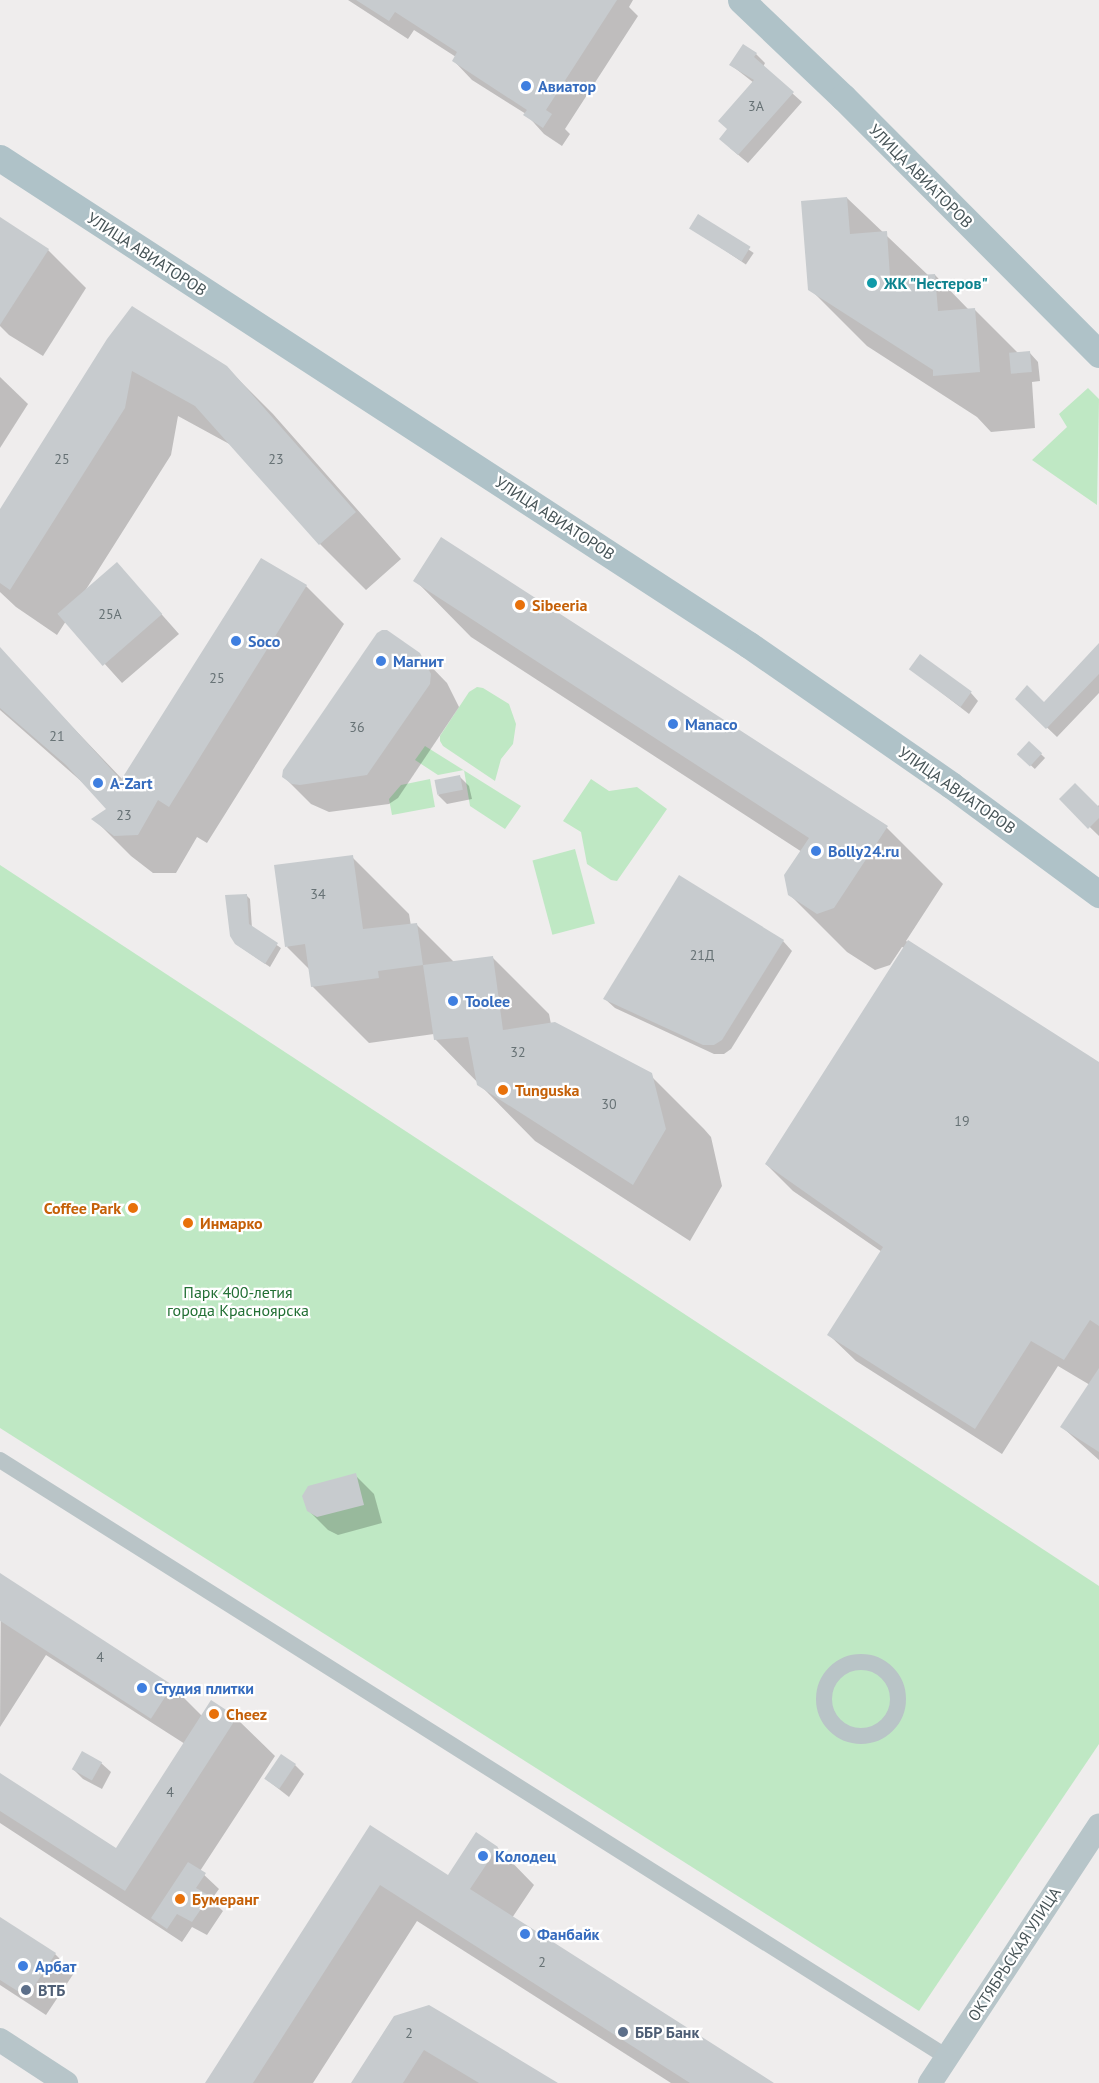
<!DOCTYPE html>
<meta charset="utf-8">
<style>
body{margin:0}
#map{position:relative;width:1099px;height:2083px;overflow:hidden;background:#efeded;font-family:"PT Sans",sans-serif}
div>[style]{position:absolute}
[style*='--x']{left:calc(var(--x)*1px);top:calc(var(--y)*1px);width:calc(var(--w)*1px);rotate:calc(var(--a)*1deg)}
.green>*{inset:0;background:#bfe8c4;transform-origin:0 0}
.shadow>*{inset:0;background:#0003;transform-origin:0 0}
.building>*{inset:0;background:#c7cbce;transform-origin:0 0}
.street>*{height:16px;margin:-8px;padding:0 8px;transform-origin:8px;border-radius:8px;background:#b9c4c7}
.street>.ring{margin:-8px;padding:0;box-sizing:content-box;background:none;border:16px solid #b9c4c7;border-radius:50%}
.secondary>*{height:24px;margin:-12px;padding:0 12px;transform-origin:12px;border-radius:12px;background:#b7c5c9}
.primary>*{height:27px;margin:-13.5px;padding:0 13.5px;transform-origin:13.5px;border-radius:13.5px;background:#afc2c8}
.dots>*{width:16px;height:16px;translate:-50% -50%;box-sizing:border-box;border:3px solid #fff;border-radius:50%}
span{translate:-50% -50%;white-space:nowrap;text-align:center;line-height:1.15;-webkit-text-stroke:4.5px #fff;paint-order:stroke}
.number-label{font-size:14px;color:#677275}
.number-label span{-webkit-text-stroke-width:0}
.shop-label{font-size:16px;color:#366cbe;font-weight:700}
.left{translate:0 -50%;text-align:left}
.street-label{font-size:16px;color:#475457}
.culture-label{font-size:16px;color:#0d838f;font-weight:700}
.food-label{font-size:16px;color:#c56008;font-weight:700}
.right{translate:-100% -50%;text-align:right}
.park-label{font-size:16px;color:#226f34}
.service-label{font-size:16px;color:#4e5e75;font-weight:700}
</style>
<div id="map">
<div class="green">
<div style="clip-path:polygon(1088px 388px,1099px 399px,1097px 505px,1032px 460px,1067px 427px,1059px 414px)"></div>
<div style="clip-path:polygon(477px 687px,483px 688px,509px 704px,516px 724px,513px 744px,501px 759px,495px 781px,443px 746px,440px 741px,440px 736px,469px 692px)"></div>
<div style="clip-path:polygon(425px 746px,521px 806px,505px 829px,470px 806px,464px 770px,438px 775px,415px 760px)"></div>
<div style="clip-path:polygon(430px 779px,435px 807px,392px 815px,389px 799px,401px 785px)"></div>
<div style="clip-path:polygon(591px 779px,609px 791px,637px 787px,667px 809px,617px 881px,611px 880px,587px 864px,581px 832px,563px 821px)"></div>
<div style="left:575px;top:849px;width:77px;height:44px;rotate:75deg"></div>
<div style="clip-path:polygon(0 865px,1099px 1586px,1099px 1744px,919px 2011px,0 1428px)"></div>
</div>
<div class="shadow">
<div style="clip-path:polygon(348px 0,633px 0,629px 7px,638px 16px,565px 129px,570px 134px,562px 146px,544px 134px,526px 114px,472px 80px,454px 61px,456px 57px,414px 30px,408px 39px)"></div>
<div style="clip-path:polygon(756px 54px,765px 63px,763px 67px,802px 102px,748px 163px,730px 148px,729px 130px,754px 83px,731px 65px)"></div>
<div style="clip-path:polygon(847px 198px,929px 276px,935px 275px,969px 310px,974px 309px,1018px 353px,1029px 352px,1038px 362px,1040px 381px,1032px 382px,1035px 428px,991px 432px,977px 417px,867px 346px,810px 289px)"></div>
<div style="left:699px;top:216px;width:66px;height:14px;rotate:34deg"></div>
<div style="clip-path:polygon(0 219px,48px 250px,86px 288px,43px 356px,9px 335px,0 326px)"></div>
<div style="clip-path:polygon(109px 340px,226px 367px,273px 414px,401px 559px,366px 590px,320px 544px,233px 446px,178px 416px,171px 455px,85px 591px,117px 564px,179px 634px,122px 683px,66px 621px,57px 635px,16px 607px,0 592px,0 512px)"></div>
<div style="clip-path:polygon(0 377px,28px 404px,0 448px)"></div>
<div style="clip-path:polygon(415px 580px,887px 828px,943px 884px,906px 941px,1099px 1064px,1099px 1460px,1062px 1427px,1090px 1385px,1058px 1366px,1002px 1454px,856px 1361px,829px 1335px,882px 1252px,793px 1191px,766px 1164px,905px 948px,902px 947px,890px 965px,875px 970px,847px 952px,790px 895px,802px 852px,471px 637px)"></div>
<div style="clip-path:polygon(306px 586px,344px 624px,207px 843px,197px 837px,176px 873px,153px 873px,131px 856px,94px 819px,108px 809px,90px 789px,0 710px,0 651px,123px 780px)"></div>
<div style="clip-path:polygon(1099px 650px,1099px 693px,1057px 737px,1017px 699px,1044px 704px)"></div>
<div style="clip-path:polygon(419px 654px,447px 683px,459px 707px,398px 798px,389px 804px,329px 812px,311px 804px,283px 776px)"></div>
<div style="clip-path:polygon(911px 669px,971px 693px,978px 701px,969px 714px)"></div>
<div style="left:1029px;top:743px;width:22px;height:15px;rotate:43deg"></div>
<div style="clip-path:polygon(460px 777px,469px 786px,472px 799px,447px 804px,438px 795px)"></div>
<div style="clip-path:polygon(1061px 799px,1097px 807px,1099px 805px,1099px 836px)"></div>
<div style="clip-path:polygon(352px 857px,409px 914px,411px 926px,417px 925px,455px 963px,493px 958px,549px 1014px,551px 1024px,647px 1072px,704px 1129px,711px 1137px,722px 1186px,690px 1241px,535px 1141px,435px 1039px,434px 1034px,369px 1043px,312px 986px,310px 970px,287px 947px)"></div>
<div style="clip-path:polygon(246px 895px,250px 899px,252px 928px,281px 948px,270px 967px,236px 944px)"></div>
<div style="clip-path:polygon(783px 941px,792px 951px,731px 1049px,724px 1054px,714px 1054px,615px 1008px,605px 999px)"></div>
<div style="clip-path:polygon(355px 1475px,374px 1494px,382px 1523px,338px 1535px,328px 1530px,308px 1510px)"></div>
<div style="clip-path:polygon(1px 1576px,172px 1686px,203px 1717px,236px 1718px,275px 1756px,200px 1871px,219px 1889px,211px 1900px,223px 1911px,207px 1935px,192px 1927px,182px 1942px,0 1823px,0 1775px,117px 1850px,185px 1744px,46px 1655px,0 1727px)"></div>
<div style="clip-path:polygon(101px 1763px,111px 1772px,102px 1789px,83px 1779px,74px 1770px)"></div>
<div style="clip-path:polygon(295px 1765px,304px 1774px,289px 1797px,266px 1779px)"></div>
<div style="clip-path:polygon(370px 1827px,448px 1877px,477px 1834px,498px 1848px,534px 1885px,512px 1918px,771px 2083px,671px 2083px,417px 1921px,313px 2083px,206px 2083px)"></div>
<div style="clip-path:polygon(0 1919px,55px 1954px,74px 1973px,46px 2015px,0 1985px)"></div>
<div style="clip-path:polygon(394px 2017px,555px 2083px,352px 2083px)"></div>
</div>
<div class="building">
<div style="clip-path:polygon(356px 0,617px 0,546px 110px,552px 114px,543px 128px,523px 115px,527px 110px,452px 61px,457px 52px,395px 12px,389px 21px)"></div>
<div style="clip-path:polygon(743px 44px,757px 53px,754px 57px,794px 92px,738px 155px,719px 139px,727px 129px,718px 121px,754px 80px,729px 65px)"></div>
<div style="clip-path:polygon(847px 197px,850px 234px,887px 231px,890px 277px,935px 274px,938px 311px,975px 308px,980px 372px,933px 376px,933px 370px,808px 290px,801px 201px)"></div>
<div style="left:698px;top:214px;width:62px;height:17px;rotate:32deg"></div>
<div style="clip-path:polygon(0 217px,49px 249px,0 325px)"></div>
<div style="clip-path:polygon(132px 306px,227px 366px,356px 512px,319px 545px,195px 406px,132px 371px,125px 408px,10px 590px,0 583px,0 509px,107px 339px)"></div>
<div style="left:1030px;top:351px;width:21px;height:21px;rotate:85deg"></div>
<div style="clip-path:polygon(441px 537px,888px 826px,834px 908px,817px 914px,788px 895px,784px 875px,809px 838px,413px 581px)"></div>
<div style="clip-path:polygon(261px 558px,307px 585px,169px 807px,158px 800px,138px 835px,114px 836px,91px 819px,106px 809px,66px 765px,0 708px,0 647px,121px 780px)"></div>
<div style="left:117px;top:562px;width:69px;height:79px;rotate:49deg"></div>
<div style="clip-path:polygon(382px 630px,387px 630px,420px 653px,431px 674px,430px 684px,367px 775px,300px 785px,292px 784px,282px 777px,283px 770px,377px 633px)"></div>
<div style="clip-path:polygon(1099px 643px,1099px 674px,1046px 729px,1015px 699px,1027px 685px,1044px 702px)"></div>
<div style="left:920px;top:654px;width:64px;height:19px;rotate:36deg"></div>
<div style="left:1029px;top:741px;width:18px;height:18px;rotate:43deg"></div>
<div style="left:460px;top:775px;width:15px;height:26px;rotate:79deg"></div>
<div style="clip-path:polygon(1075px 783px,1099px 807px,1099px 818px,1088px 829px,1059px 799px)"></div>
<div style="clip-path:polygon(353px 855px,363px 929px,417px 923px,423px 965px,378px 971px,379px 978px,311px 987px,305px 944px,285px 947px,274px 865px)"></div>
<div style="clip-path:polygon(679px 875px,784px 940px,722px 1040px,714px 1045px,703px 1045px,603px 999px)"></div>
<div style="clip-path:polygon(247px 894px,249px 924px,278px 943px,265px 964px,235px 944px,230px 936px,225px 895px)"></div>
<div style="clip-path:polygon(908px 940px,1099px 1062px,1099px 1326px,1090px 1320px,1064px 1360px,1031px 1341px,975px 1429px,827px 1335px,883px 1247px,765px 1164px)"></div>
<div style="clip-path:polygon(493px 956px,503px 1030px,555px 1022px,652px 1073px,666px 1129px,633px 1185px,477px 1085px,468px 1037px,434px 1040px,423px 965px)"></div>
<div style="clip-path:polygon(1099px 1368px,1099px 1452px,1060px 1427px)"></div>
<div style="clip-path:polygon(356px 1473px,364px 1505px,317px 1517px,307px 1511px,302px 1496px,308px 1486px)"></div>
<div style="left:0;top:1573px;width:206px;height:40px;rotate:33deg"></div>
<div style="clip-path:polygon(211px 1700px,237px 1717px,125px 1891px,0 1811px,0 1773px,116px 1848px)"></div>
<div style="left:82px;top:1751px;width:23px;height:21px;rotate:29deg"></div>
<div style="left:281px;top:1754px;width:18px;height:30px;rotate:34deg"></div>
<div style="clip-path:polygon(370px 1825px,448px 1875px,476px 1832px,498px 1847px,470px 1889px,774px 2083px,690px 2083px,380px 1885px,253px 2083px,205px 2083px)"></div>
<div style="clip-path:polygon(188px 1862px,206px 1873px,196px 1888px,210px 1896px,192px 1922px,177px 1914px,167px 1929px,151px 1918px)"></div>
<div style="clip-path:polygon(0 1917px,56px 1953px,27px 1997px,0 1980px)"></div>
<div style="clip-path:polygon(429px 2005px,446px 2015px,558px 2083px,479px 2083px,424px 2050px,403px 2083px,351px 2083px,394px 2016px)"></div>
</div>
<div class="street">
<div style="--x:0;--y:1460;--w:1119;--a:32.23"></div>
<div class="ring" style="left:824px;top:1662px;width:58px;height:58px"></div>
</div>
<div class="secondary">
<div style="--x:0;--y:2040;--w:79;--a:33.1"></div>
<div style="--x:930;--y:2083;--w:308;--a:-56.7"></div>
</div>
<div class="primary">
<div style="--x:741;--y:0;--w:141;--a:43.6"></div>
<div style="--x:843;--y:97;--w:363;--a:45.1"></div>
<div style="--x:0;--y:158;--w:893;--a:33.03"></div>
<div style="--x:749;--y:645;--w:246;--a:34.7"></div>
<div style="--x:951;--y:785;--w:184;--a:36.4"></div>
</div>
<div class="dots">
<div style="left:526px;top:86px;background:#3f7fe0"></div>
<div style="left:872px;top:283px;background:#0f9aa8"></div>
<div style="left:520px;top:605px;background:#e8710a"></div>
<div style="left:236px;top:641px;background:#3f7fe0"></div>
<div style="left:381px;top:661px;background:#3f7fe0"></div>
<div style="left:673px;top:724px;background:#3f7fe0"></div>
<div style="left:98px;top:783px;background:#3f7fe0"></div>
<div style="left:816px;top:851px;background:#3f7fe0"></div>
<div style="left:453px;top:1001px;background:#3f7fe0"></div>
<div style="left:503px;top:1090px;background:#e8710a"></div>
<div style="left:133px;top:1208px;background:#e8710a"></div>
<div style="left:188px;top:1223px;background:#e8710a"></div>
<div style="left:142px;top:1688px;background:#3f7fe0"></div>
<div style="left:214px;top:1714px;background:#e8710a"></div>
<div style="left:483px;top:1856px;background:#3f7fe0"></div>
<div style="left:180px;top:1899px;background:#e8710a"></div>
<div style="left:525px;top:1934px;background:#3f7fe0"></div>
<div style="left:23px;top:1966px;background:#3f7fe0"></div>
<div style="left:26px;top:1990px;background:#5c6f8a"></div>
<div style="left:623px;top:2032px;background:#5c6f8a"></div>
</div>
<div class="number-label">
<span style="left:756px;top:106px">3А</span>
<span style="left:62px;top:459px">25</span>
<span style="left:276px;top:459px">23</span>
<span style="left:110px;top:614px">25А</span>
<span style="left:217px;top:678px">25</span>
<span style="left:357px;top:727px">36</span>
<span style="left:57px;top:736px">21</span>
<span style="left:124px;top:815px">23</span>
<span style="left:318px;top:894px">34</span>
<span style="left:702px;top:955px">21Д</span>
<span style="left:518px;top:1052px">32</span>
<span style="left:609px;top:1104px">30</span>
<span style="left:962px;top:1121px">19</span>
<span style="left:100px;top:1657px">4</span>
<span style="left:170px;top:1792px">4</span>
<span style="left:542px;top:1962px">2</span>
<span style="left:409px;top:2033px">2</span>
</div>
<div class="shop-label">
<span class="left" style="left:538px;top:86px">Авиатор</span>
<span class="left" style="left:248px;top:641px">Soco</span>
<span class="left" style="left:393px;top:661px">Магнит</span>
<span class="left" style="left:685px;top:724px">Manaco</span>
<span class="left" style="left:110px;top:783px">A-Zart</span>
<span class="left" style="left:828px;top:851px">Bolly24.ru</span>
<span class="left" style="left:465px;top:1001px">Toolee</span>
<span class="left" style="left:154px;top:1688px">Студия плитки</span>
<span class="left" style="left:495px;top:1856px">Колодец</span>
<span class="left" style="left:537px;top:1934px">Фанбайк</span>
<span class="left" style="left:35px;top:1966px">Арбат</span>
</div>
<div class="street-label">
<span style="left:921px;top:176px;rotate:45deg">УЛИЦА АВИАТОРОВ</span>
<span style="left:147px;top:254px;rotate:33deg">УЛИЦА АВИАТОРОВ</span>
<span style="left:555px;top:518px;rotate:33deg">УЛИЦА АВИАТОРОВ</span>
<span style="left:957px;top:790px;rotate:35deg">УЛИЦА АВИАТОРОВ</span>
<span style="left:1014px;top:1954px;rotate:-57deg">ОКТЯБРЬСКАЯ УЛИЦА</span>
</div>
<div class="culture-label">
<span class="left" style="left:884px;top:283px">ЖК "Нестеров"</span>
</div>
<div class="food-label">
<span class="left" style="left:532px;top:605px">Sibeeria</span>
<span class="left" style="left:515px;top:1090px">Tunguska</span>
<span class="right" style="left:121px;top:1208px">Coffee Park</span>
<span class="left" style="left:200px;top:1223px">Инмарко</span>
<span class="left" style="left:226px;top:1714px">Cheez</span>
<span class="left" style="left:192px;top:1899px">Бумеранг</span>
</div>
<div class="park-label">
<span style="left:238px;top:1301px">Парк 400-летия<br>города Красноярска</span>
</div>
<div class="service-label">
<span class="left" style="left:38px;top:1990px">ВТБ</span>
<span class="left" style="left:635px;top:2032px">ББР Банк</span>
</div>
</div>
